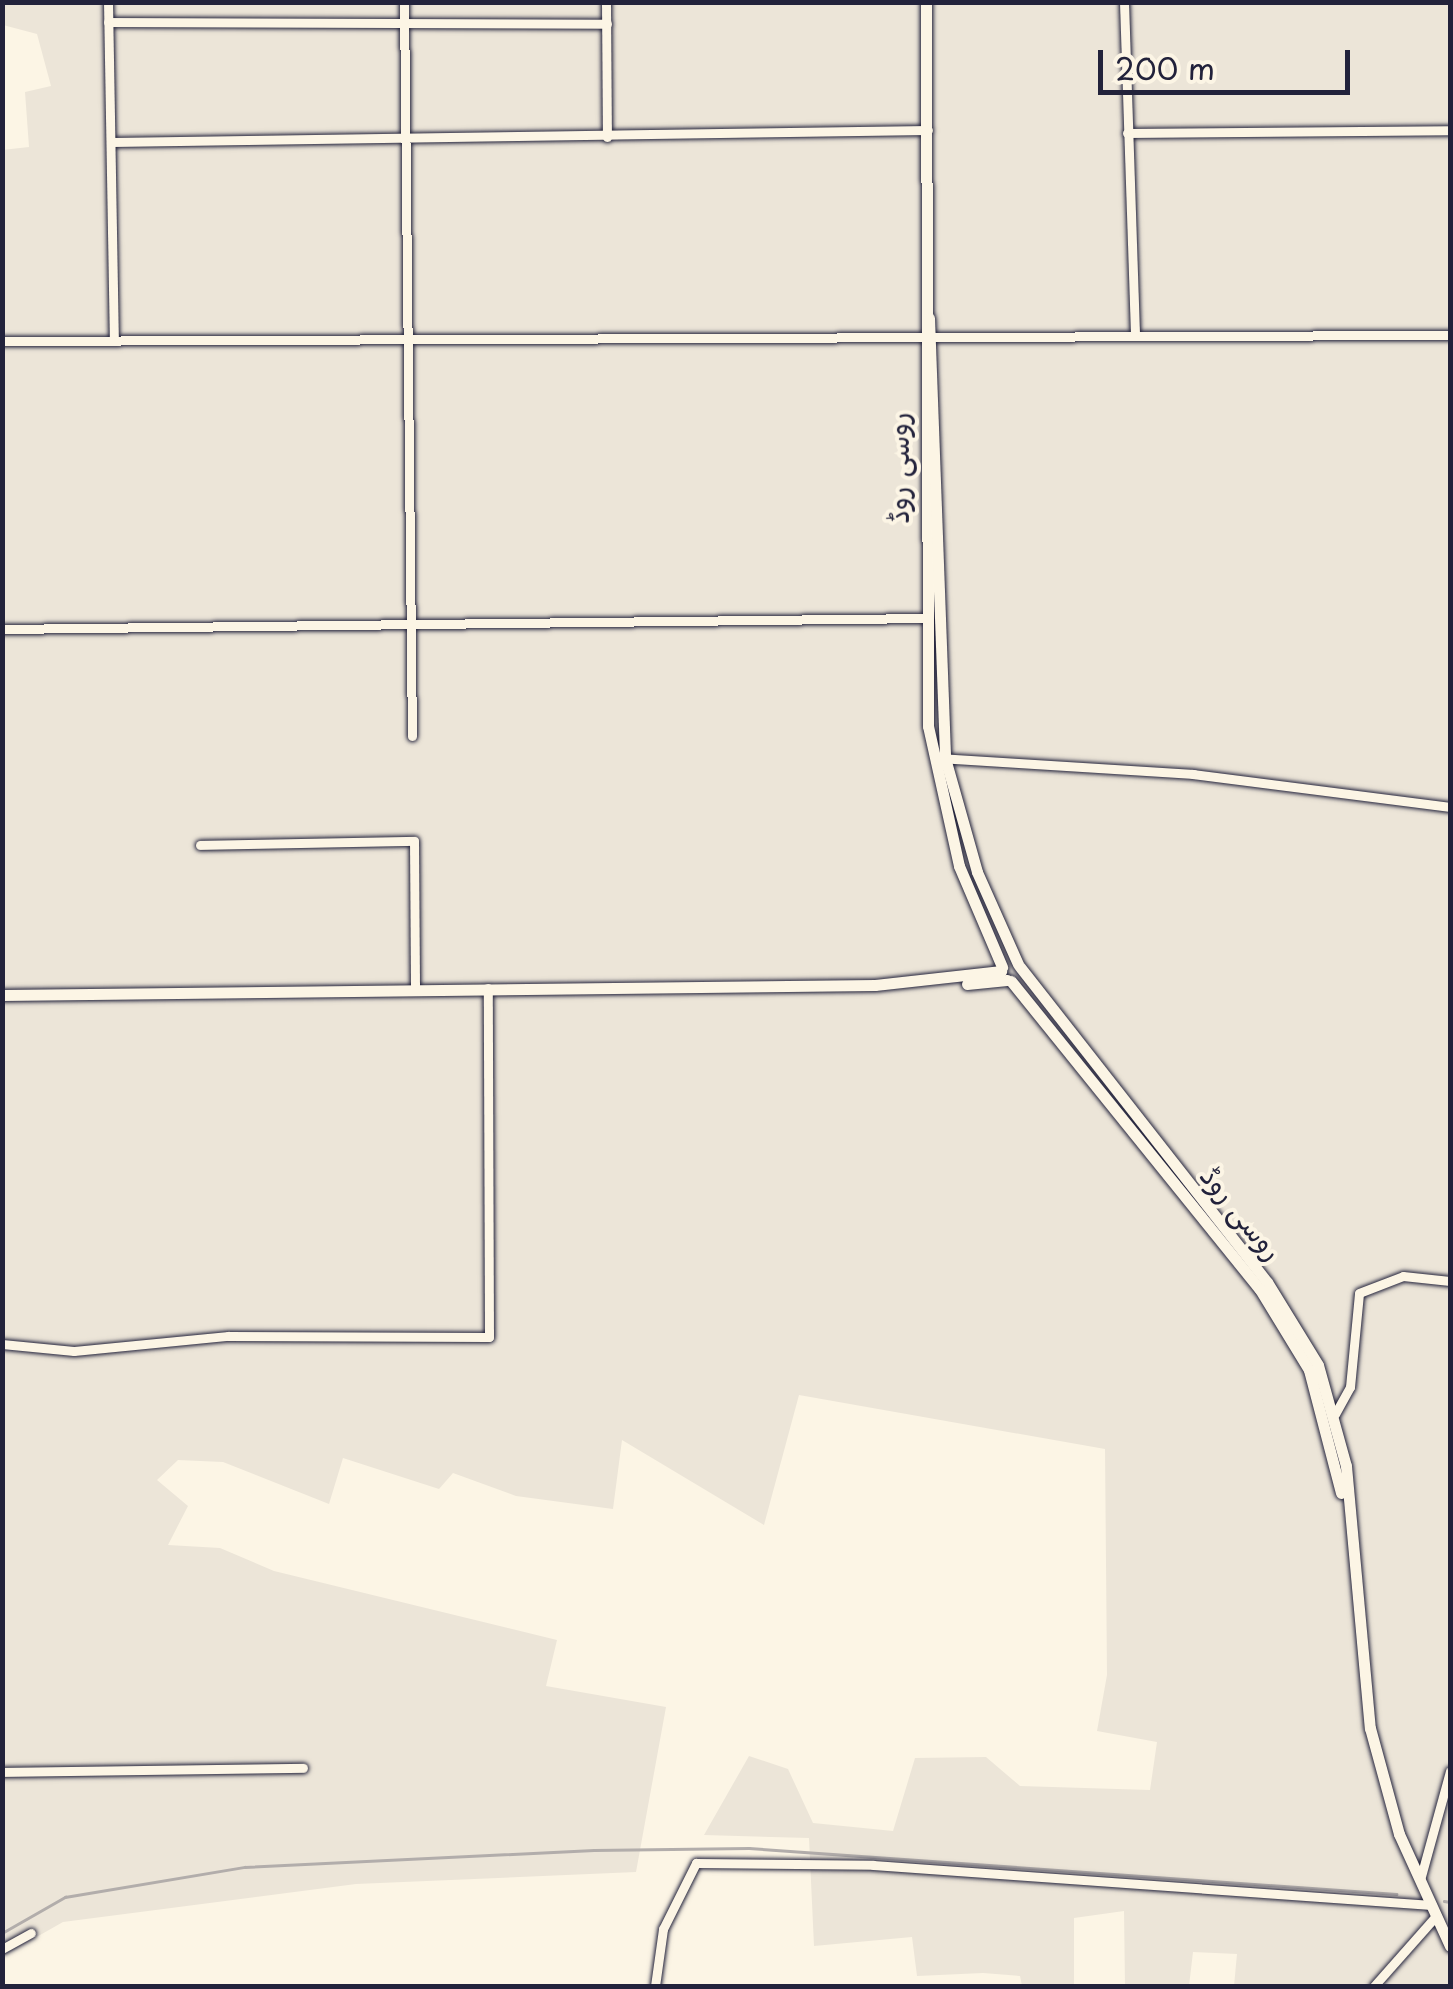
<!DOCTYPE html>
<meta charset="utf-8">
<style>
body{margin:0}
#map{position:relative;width:1453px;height:1989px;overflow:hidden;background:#fcf5e5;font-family:"Playpen Sans","Playpen Sans Arabic",sans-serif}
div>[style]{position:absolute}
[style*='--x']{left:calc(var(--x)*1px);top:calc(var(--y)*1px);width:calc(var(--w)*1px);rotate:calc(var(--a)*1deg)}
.built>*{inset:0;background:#ece5d8}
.stream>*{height:2.5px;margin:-1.25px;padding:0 1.25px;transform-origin:1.25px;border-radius:1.25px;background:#b2adab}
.roads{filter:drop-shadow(0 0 2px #22223b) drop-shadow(0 0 2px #22223b)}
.minor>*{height:9px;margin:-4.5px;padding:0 4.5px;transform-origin:4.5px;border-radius:4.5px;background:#fcf5e5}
.major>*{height:11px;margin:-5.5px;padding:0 5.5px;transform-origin:5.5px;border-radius:5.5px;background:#fcf5e5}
span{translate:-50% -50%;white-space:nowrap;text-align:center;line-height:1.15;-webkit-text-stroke:8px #fcf5e5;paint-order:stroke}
.street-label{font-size:28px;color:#22223b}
.frame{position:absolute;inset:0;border:5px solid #22223b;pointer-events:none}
.scale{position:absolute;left:1098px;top:50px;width:252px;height:45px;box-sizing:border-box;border:5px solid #22223b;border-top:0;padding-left:12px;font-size:30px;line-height:35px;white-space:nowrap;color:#22223b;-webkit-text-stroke:8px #fcf5e5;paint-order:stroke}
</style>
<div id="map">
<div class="built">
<div style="clip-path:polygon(3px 3px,1450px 3px,1450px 1986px,1234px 1986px,1237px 1954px,1193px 1952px,1189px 1986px,1125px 1986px,1124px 1911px,1074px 1918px,1074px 1986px,1022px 1986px,1020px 1976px,983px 1973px,917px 1976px,912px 1937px,814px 1946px,809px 1838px,704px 1835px,749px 1756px,788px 1769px,813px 1823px,893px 1831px,915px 1758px,986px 1757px,1020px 1786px,1150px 1790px,1157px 1742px,1097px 1731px,1107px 1675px,1105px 1449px,799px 1395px,764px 1525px,622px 1440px,613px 1509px,516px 1496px,453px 1473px,439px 1489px,343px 1458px,329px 1504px,223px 1462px,178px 1460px,157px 1480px,188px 1506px,168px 1545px,220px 1548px,274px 1571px,557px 1640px,546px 1686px,666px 1707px,636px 1872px,356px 1884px,63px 1922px,3px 1956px,2px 150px,29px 147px,25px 92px,51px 86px,37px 34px,3px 25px)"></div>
</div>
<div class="stream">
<div style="--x:1444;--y:1901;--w:6;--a:9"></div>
<div style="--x:2;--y:1933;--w:73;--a:-29.7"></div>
<div style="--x:65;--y:1897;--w:182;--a:-9.5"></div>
<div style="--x:245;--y:1867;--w:349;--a:-2.8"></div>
<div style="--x:594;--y:1850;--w:155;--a:-0.7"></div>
<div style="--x:749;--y:1848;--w:649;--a:4.07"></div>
</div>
<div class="roads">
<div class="minor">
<div style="--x:108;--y:2;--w:339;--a:89"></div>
<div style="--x:404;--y:2;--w:734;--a:89.38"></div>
<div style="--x:606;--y:2;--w:135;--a:89.6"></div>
<div style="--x:1124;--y:2;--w:333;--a:88.1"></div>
<div style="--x:108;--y:22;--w:499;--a:0.2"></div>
<div style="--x:1127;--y:133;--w:323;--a:-0.5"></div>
<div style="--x:112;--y:142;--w:816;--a:-0.84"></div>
<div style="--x:2;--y:341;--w:1448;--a:-0.24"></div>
<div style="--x:2;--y:629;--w:923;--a:-0.68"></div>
<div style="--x:939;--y:758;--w:255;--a:3.6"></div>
<div style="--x:1193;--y:774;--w:259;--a:7.3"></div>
<div style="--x:200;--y:845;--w:214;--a:-1.1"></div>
<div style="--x:414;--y:841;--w:149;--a:89.6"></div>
<div style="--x:2;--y:1344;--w:72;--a:5.6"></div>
<div style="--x:74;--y:1351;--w:155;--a:-5.6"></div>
<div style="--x:228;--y:1336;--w:261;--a:0.2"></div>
<div style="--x:489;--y:1337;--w:349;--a:-90.2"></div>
<div style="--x:1335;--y:1414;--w:31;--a:-61"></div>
<div style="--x:1350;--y:1387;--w:94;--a:-84.5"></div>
<div style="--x:1359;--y:1293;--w:47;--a:-21.1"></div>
<div style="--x:1403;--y:1276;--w:47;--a:6.1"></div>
<div style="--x:2;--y:1772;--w:301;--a:-0.8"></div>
<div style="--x:1420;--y:1880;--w:113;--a:-74.6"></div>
<div style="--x:2;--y:1949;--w:33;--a:-29"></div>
<div style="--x:655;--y:1986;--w:58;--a:-82"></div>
<div style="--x:663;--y:1929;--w:74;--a:-63.4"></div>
<div style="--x:696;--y:1863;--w:177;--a:0.6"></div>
<div style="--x:873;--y:1865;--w:560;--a:4.09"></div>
<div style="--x:1374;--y:1986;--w:94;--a:-48.5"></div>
</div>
<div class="major">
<div style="--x:926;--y:2;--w:724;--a:89.84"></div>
<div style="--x:928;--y:726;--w:143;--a:77.5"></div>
<div style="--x:959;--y:866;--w:110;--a:66.9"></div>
<div style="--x:929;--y:318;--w:440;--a:87.9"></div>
<div style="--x:945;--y:758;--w:118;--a:74.3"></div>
<div style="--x:977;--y:872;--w:101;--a:66"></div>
<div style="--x:1020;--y:967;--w:400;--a:51.9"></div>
<div style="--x:1267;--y:1282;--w:97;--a:58.4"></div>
<div style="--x:1318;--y:1365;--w:105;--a:74.5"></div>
<div style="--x:1346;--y:1466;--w:263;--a:84.8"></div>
<div style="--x:1370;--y:1728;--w:110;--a:74.7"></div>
<div style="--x:1399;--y:1834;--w:123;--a:65.5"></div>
<div style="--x:1011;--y:981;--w:395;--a:51.1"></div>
<div style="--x:1259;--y:1288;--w:96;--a:58.6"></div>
<div style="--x:1309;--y:1370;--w:127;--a:75.4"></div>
<div style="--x:967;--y:984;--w:40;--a:-5.7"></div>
<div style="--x:2;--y:995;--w:873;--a:-0.66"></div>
<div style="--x:875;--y:985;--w:127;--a:-6.3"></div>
</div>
</div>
<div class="street-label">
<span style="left:898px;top:468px;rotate:-90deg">روسی روڈ</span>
<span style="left:1242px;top:1213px;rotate:51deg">روسی روڈ</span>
</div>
<div class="frame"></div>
<div class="scale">200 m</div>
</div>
